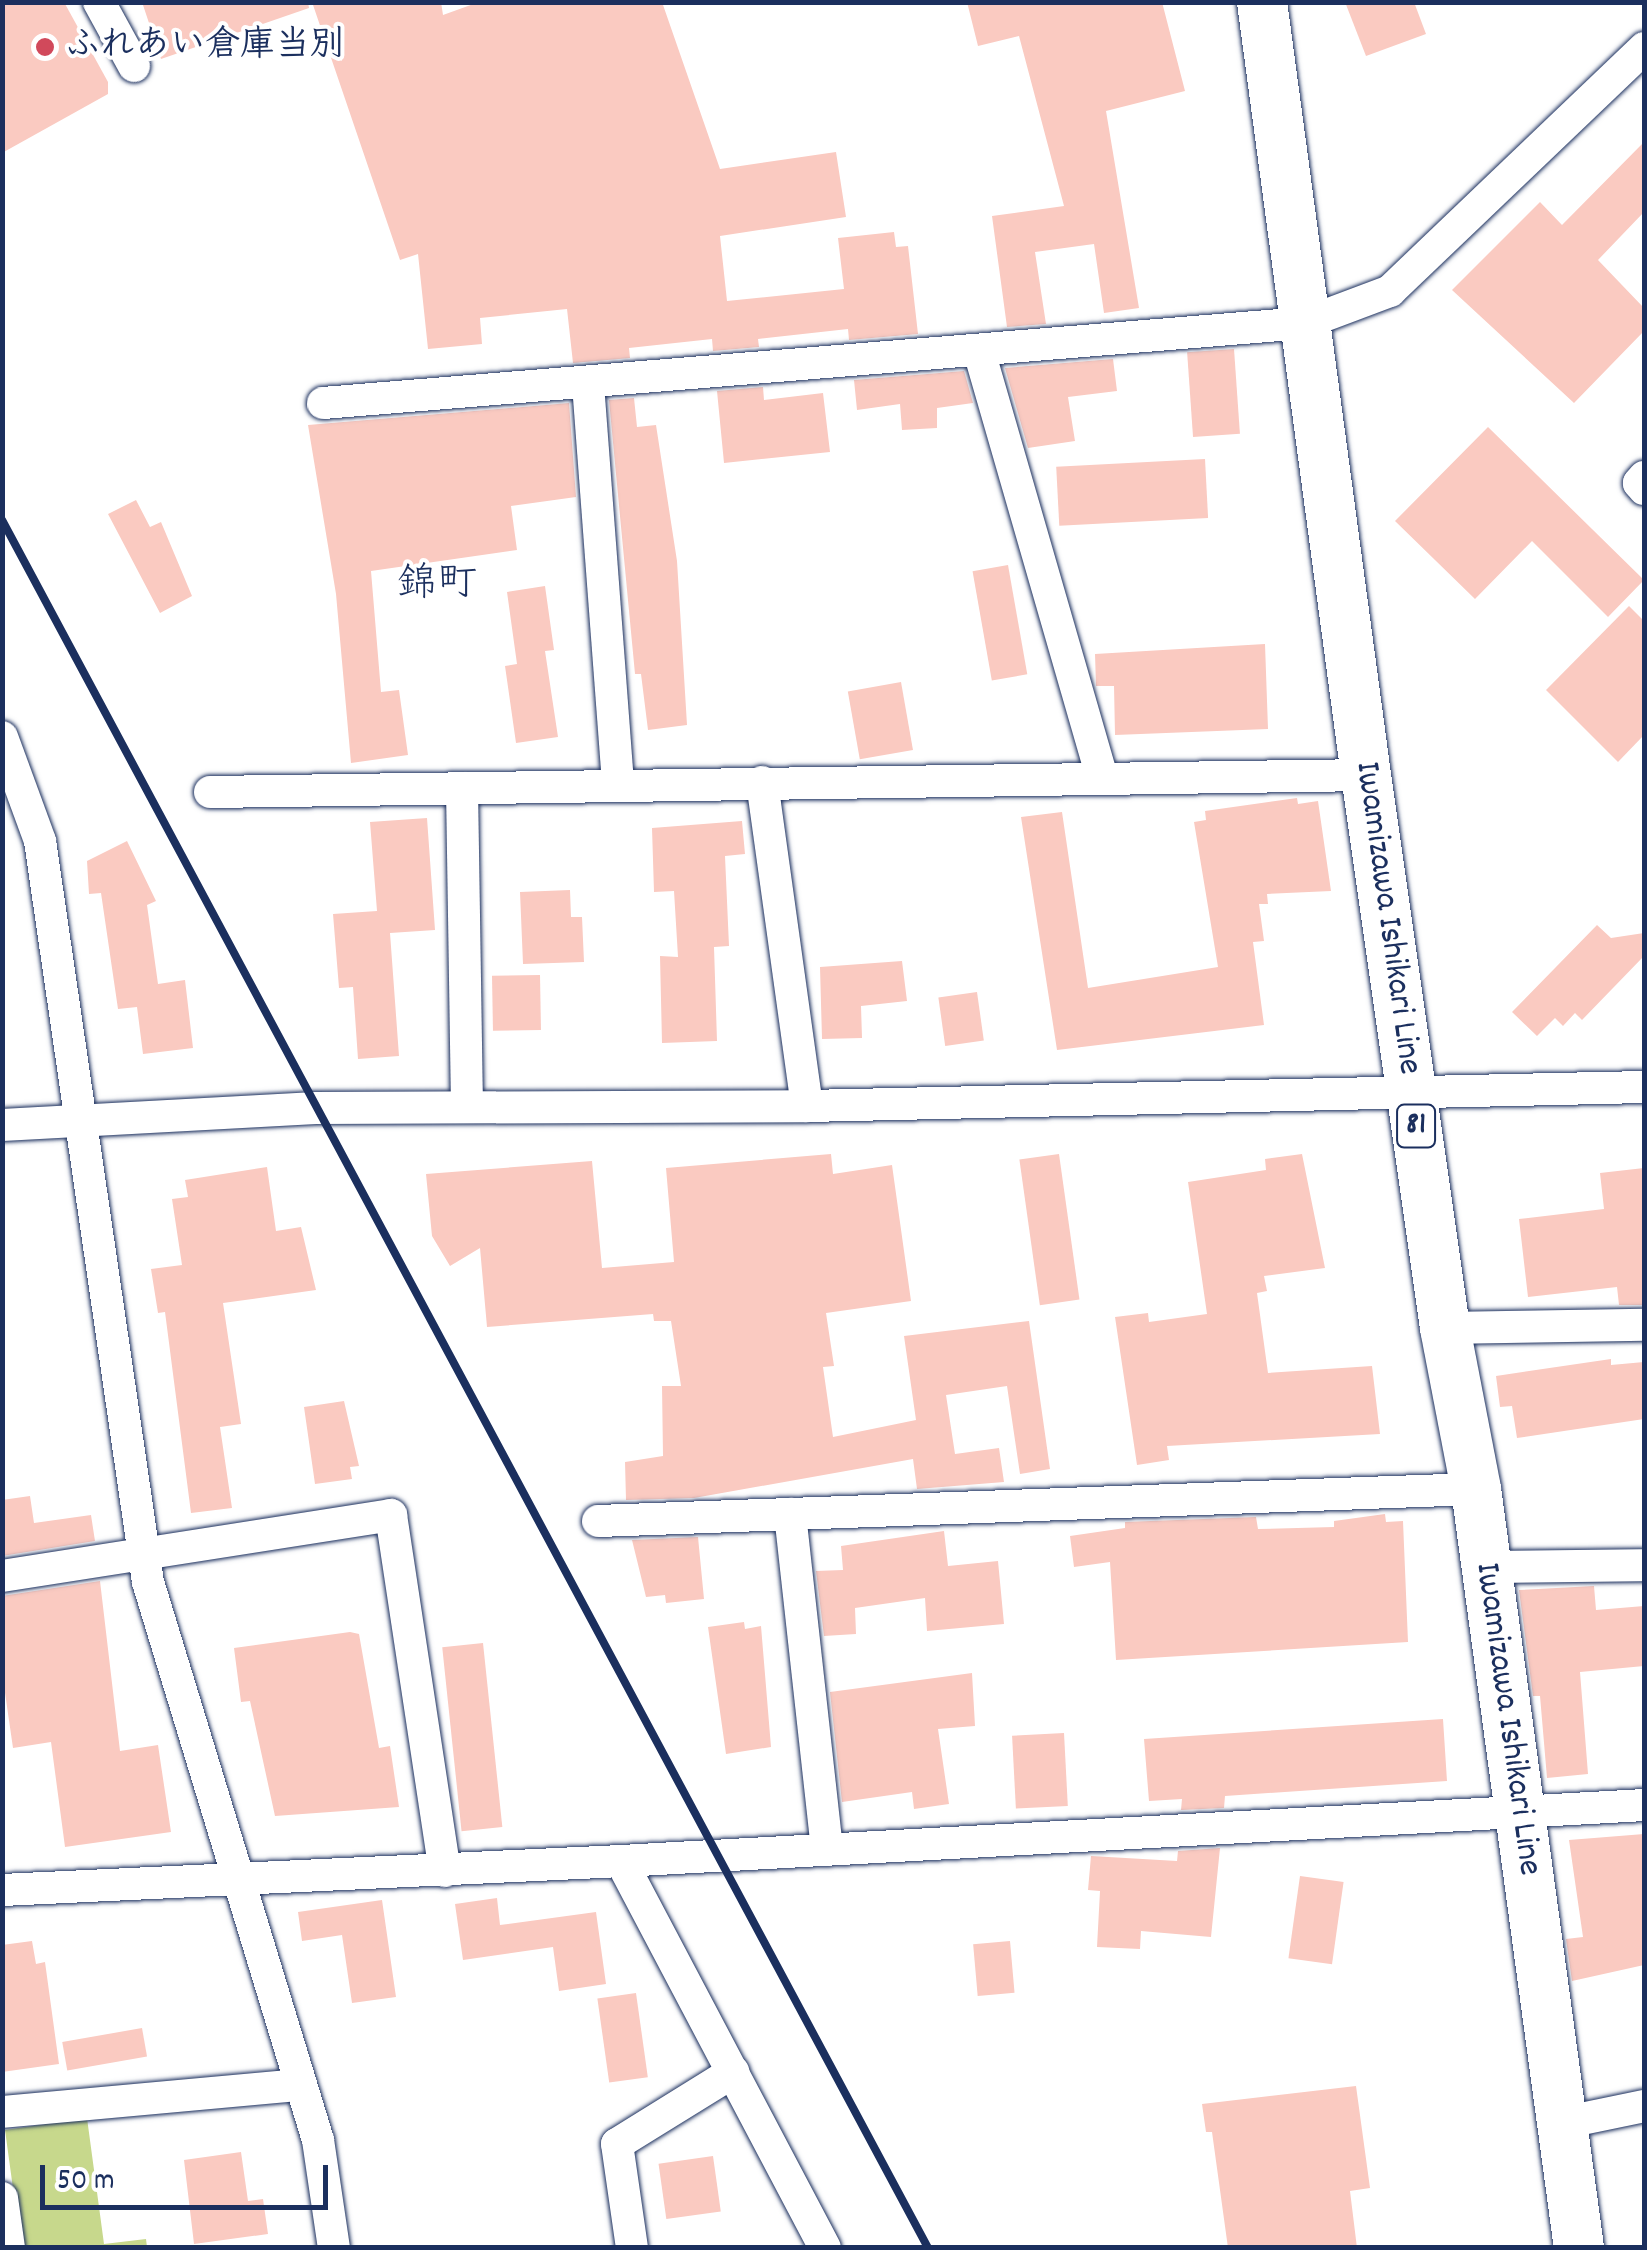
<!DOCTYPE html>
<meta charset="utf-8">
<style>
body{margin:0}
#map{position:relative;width:1647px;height:2250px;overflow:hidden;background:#fff;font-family:Dekko,"Klee One",sans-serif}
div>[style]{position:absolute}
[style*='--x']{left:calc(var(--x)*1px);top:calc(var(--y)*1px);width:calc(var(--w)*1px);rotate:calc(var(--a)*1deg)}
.green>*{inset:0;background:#c7d88c}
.building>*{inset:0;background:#facac1;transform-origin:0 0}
.roads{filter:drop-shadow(0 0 2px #1b2f5e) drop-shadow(0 0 2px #1b2f5e)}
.street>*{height:32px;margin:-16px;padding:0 16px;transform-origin:16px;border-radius:16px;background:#fff}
.primary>*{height:50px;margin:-25px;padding:0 25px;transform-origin:25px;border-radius:25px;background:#fff}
.rail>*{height:8px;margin:-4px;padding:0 4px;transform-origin:4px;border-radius:4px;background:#1b2f5e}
.dots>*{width:28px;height:28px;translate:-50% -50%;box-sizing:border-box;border:5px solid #fff;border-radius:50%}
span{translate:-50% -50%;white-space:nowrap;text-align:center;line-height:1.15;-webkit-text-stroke:8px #fff;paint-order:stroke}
.shield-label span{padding:2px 8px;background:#fff;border:2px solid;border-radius:8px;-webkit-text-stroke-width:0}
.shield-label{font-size:32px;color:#1b2f5e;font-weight:700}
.poi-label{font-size:35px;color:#1b2f5e;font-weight:700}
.left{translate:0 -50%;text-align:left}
.street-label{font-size:35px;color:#1b2f5e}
.quarter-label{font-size:40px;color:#1b2f5e}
.frame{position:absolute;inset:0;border:5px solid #1b2f5e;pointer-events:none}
.scale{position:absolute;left:40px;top:2165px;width:288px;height:45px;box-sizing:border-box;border:5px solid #1b2f5e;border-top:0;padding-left:12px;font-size:30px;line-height:35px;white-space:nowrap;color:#1b2f5e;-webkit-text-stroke:8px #fff;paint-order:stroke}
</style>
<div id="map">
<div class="green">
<div style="clip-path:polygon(87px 2118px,104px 2244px,146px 2239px,147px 2247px,21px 2247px,5px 2130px)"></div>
</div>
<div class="building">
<div style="clip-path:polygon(2px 2px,64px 2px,108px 82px,108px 94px,2px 153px)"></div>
<div style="clip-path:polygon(142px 2px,308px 2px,309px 8px,161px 59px)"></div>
<div style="clip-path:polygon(312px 2px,441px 2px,443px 15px,479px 2px,662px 2px,720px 169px,836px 152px,846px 217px,720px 236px,727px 301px,844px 289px,838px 238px,894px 232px,896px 247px,908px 246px,918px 334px,849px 340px,848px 329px,758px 339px,759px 347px,713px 351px,712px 339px,629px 348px,630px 358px,573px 363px,567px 309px,480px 318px,482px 344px,428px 349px,418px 254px,400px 260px)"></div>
<div style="clip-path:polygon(967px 2px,1162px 2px,1185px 91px,1106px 111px,1139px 308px,1104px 313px,1094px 244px,1035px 252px,1046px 324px,1007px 327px,992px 216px,1064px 206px,1019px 36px,978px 46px)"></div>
<div style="clip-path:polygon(1345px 2px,1414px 2px,1426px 34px,1366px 56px)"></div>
<div style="clip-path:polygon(1644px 142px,1644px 212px,1598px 260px,1644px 308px,1644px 331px,1574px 403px,1452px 290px,1540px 202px,1562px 225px)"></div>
<div style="left:1234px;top:349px;width:85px;height:47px;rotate:86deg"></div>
<div style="clip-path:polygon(1113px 359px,1117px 391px,1068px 397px,1075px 441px,1028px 448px,1005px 368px)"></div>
<div style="clip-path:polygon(964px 371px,973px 403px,937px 408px,937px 428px,902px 430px,900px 404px,857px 410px,854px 380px)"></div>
<div style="clip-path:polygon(763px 387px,764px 400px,823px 393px,830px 452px,724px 463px,717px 391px)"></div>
<div style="clip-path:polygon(634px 398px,637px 427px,656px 425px,677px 561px,687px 725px,648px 730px,641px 674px,635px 674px,609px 400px)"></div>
<div style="clip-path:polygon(569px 403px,576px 497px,511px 506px,517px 550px,371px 571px,381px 692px,399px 690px,408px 755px,351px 763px,336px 594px,308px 425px)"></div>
<div style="clip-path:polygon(1488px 427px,1644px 580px,1608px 617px,1532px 541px,1475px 599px,1395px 521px)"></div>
<div style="left:1205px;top:459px;width:59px;height:149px;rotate:87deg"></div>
<div style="clip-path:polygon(136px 500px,150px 527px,161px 522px,192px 596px,160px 613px,108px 514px)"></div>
<div style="left:1008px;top:565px;width:111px;height:36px;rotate:80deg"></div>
<div style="clip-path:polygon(545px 586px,554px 650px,545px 651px,558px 737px,516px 743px,505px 666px,517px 664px,507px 592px)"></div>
<div style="clip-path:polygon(1629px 606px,1644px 621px,1644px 735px,1618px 762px,1546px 690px)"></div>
<div style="clip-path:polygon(1265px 644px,1268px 729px,1115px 735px,1114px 686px,1096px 686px,1095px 654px)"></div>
<div style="left:901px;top:682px;width:69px;height:54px;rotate:80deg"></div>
<div style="clip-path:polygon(1297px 798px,1298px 804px,1318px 801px,1331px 891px,1267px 894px,1268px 904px,1259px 904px,1264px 941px,1253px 942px,1264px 1025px,1057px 1050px,1021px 817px,1062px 812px,1088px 988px,1218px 967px,1194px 822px,1206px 820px,1205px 811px)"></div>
<div style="clip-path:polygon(427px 818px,435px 930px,390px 933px,399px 1056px,358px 1059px,353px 987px,339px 988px,333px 914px,377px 911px,370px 822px)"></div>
<div style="clip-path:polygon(742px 821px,745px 854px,725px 856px,729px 946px,714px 947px,717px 1041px,662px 1043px,660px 956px,678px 957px,674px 891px,654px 892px,652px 828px)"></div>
<div style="clip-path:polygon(127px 841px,156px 901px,147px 905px,158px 984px,185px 980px,193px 1048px,143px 1054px,137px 1007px,118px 1009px,101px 893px,89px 894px,87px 861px)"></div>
<div style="clip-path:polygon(570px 890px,571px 917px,582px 917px,584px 962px,523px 964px,520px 892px)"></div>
<div style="clip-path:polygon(1597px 925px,1611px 938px,1644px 933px,1644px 956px,1582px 1020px,1575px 1013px,1563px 1026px,1555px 1018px,1537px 1036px,1512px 1012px)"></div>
<div style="clip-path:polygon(902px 961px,907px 1001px,861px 1006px,862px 1038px,822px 1039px,820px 967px)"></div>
<div style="left:540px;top:975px;width:55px;height:48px;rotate:89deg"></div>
<div style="left:977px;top:992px;width:49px;height:39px;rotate:82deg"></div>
<div style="clip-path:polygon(831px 1154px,833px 1174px,892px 1165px,911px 1301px,826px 1313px,834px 1366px,823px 1367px,833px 1437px,916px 1420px,904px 1336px,1029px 1321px,1050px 1469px,1020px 1474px,1007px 1386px,946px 1395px,955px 1454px,999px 1448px,1004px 1482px,917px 1489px,913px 1459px,694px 1498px,626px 1500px,625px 1462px,663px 1456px,662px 1386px,681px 1386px,671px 1321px,654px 1321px,653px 1314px,487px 1327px,480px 1248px,450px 1266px,432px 1236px,426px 1174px,592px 1161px,602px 1268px,674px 1262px,666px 1168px)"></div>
<div style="left:1059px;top:1154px;width:147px;height:40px;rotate:82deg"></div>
<div style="clip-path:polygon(1302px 1154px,1325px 1268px,1264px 1276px,1267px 1291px,1257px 1293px,1268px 1373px,1372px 1366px,1380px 1434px,1167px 1446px,1169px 1460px,1137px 1465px,1115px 1317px,1148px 1313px,1149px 1322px,1207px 1314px,1188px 1182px,1266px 1170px,1265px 1159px)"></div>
<div style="clip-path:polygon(267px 1167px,276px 1231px,301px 1227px,316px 1290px,223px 1303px,241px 1424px,220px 1427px,232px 1508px,191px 1513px,165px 1312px,158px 1313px,151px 1269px,182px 1265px,172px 1199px,188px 1197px,185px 1180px)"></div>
<div style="clip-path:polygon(1644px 1168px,1644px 1305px,1619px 1305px,1617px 1287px,1528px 1297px,1519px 1219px,1604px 1209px,1600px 1173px)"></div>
<div style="clip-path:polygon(1611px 1359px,1611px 1365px,1644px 1362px,1644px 1419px,1517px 1438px,1512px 1406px,1500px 1407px,1496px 1376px)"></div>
<div style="clip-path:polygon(344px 1401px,359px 1466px,350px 1467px,352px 1479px,315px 1484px,304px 1407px)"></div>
<div style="clip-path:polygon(30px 1496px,34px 1523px,91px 1515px,95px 1541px,2px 1556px,2px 1500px)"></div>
<div style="clip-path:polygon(1385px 1514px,1386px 1522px,1403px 1521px,1408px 1642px,1116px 1660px,1110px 1562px,1074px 1567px,1070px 1536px,1125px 1528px,1125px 1522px,1256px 1517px,1258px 1529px,1334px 1527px,1334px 1521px)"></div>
<div style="clip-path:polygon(944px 1531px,948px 1566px,998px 1561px,1004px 1624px,927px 1631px,925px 1598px,855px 1608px,856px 1634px,824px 1636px,816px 1571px,843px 1570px,841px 1546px)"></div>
<div style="clip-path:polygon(698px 1537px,704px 1599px,666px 1603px,665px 1595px,646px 1597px,632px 1540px)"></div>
<div style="clip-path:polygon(100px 1581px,120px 1751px,158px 1745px,171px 1832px,65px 1847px,51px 1742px,13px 1748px,2px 1672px,2px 1596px)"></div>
<div style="clip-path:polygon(1594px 1586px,1596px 1610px,1644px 1606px,1644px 1666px,1580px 1672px,1588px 1774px,1547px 1778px,1540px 1696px,1533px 1696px,1519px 1590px)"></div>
<div style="clip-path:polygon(744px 1622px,745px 1629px,761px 1626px,771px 1747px,726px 1754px,708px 1627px)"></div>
<div style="clip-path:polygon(350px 1632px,359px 1634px,379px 1748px,390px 1746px,399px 1807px,275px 1816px,250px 1701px,241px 1702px,234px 1648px)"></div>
<div style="left:483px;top:1643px;width:185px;height:41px;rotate:84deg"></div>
<div style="clip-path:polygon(972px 1673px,975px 1726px,938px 1729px,949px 1804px,914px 1809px,912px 1792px,842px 1802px,830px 1692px)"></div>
<div style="clip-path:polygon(1443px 1719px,1447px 1781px,1225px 1796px,1224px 1808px,1181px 1810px,1182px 1799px,1149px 1801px,1144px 1739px)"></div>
<div style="left:1064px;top:1733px;width:73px;height:52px;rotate:87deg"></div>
<div style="clip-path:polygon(1644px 1834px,1644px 1965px,1572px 1981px,1566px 1939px,1583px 1937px,1569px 1840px)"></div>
<div style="clip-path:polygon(1220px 1848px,1211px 1937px,1141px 1931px,1140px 1949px,1097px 1947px,1100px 1891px,1088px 1890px,1091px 1856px,1177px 1861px,1178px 1851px)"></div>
<div style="left:1300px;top:1876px;width:44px;height:83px;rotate:8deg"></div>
<div style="clip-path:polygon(497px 1898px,500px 1925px,596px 1912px,606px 1984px,559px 1991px,553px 1947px,463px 1960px,455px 1904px)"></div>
<div style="clip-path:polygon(382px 1900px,396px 1997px,352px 2003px,342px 1935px,302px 1941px,298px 1912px)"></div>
<div style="clip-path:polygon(32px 1941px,36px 1964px,45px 1962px,59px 2064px,2px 2072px,2px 1945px)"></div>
<div style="left:1010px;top:1941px;width:52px;height:37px;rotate:85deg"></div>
<div style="left:636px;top:1993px;width:85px;height:39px;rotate:82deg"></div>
<div style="left:142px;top:2028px;width:29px;height:81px;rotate:80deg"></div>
<div style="clip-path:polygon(1356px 2086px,1370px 2188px,1350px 2191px,1357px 2248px,1228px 2248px,1212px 2132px,1206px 2132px,1202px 2104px)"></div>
<div style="clip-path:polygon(241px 2152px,248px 2201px,263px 2199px,268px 2234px,194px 2244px,184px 2160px)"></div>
<div style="left:713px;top:2156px;width:56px;height:55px;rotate:82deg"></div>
</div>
<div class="roads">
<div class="street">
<div style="--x:99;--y:2;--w:73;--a:61.3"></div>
<div style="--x:979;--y:351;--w:441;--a:73.9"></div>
<div style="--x:588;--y:384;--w:401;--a:85.7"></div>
<div style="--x:323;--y:403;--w:985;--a:-4.66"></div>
<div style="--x:1305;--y:323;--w:91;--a:-20.6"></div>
<div style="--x:1390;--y:291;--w:352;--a:-43.7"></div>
<div style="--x:1644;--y:477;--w:8;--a:130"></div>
<div style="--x:1639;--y:483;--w:8;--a:50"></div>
<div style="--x:2;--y:737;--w:111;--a:69.9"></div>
<div style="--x:40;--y:841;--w:749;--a:81.71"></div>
<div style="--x:148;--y:1582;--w:583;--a:73.06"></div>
<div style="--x:318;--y:2140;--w:109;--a:81.6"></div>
<div style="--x:762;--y:782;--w:327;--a:82.1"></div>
<div style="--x:462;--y:788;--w:317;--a:89.1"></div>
<div style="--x:210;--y:792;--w:1156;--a:-0.84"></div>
<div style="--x:2;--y:1125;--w:314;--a:-3.1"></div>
<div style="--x:316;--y:1108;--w:491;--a:-0.2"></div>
<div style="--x:807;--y:1106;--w:837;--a:-1.3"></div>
<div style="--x:1445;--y:1328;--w:199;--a:-0.9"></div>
<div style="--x:790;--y:1514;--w:335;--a:83.7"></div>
<div style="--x:598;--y:1521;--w:879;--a:-2.09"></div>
<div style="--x:1487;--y:1567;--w:157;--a:-0.7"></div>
<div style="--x:2;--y:1576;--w:394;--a:-8.9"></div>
<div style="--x:391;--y:1515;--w:360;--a:81.4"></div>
<div style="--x:621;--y:1861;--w:1025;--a:-3.13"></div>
<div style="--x:2;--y:1890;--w:620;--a:-2.68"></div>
<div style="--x:621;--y:1861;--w:437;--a:62.2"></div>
<div style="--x:2;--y:2112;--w:300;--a:-5.2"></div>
<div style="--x:1562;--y:2123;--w:84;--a:-11.7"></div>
<div style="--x:2;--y:2198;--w:50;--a:82"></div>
<div style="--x:632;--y:2248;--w:105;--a:-98.2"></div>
<div style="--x:617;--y:2144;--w:137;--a:-31.8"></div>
</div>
<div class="primary">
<div style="--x:1262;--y:2;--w:780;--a:82.34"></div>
<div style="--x:1366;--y:775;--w:559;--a:81.87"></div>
<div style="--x:1445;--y:1328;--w:164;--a:79.1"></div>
<div style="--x:1476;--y:1489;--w:766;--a:82.27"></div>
</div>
</div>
<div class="rail">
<div style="--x:2;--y:520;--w:1960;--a:61.81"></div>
</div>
<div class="dots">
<div style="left:45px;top:47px;background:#d1495b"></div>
</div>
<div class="shield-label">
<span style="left:1416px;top:1126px">81</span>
</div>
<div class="poi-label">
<span class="left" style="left:65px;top:47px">ふれあい倉庫当別</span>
</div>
<div class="street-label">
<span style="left:1387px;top:918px;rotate:82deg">Iwamizawa Ishikari Line</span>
<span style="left:1507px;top:1719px;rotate:82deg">Iwamizawa Ishikari Line</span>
</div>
<div class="quarter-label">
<span style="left:437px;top:587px">錦町</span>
</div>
<div class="frame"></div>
<div class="scale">50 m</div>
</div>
